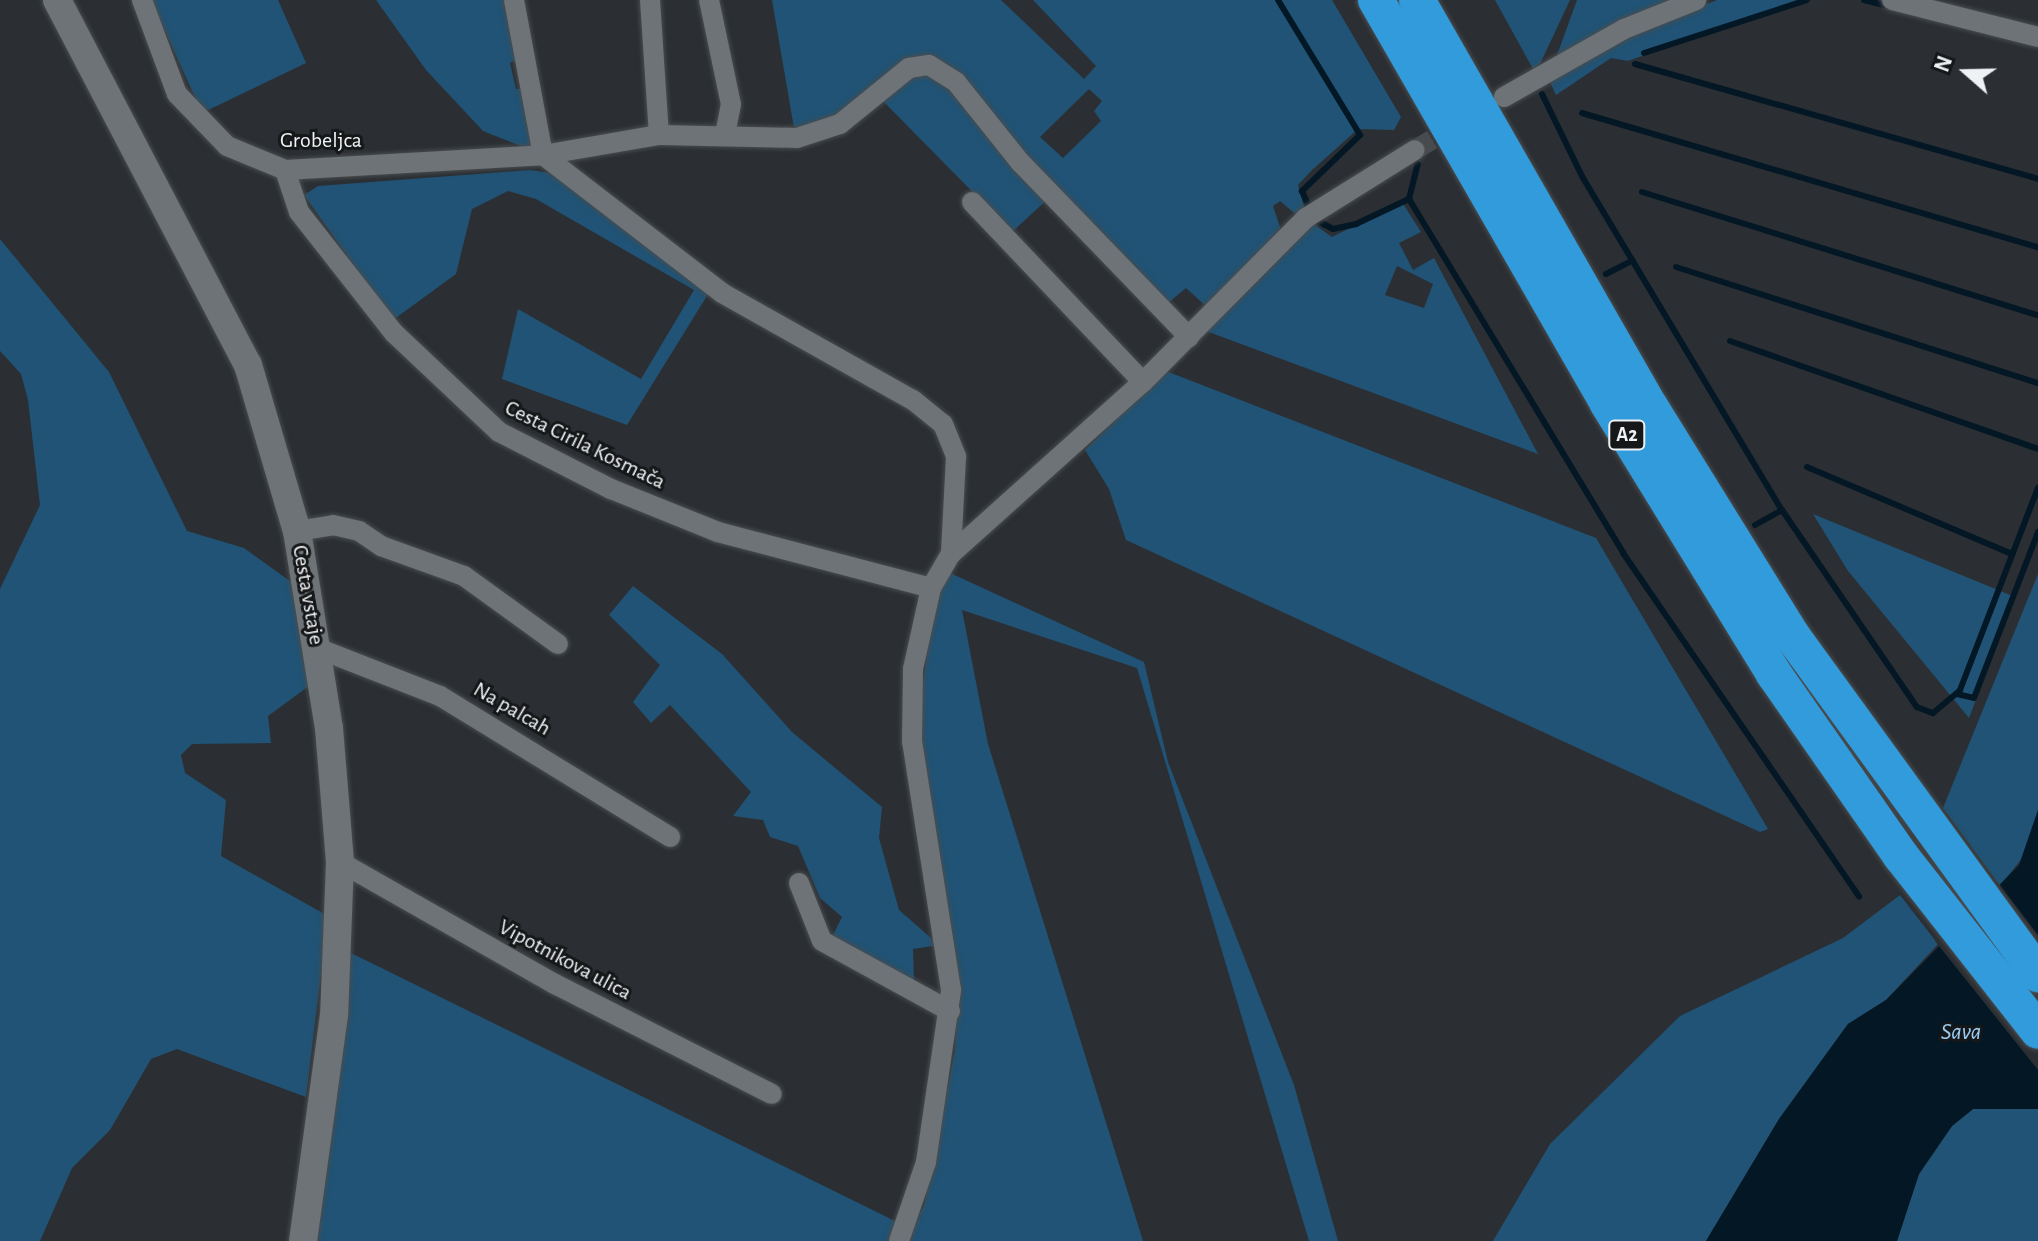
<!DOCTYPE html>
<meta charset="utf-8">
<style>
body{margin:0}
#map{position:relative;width:2038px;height:1241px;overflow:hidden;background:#2b2f33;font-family:"Alegreya Sans",sans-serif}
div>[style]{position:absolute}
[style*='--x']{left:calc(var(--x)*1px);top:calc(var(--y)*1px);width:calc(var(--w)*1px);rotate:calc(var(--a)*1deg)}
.green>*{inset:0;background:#205375}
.water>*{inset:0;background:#031725}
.pier>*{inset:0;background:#2b2f33}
.stream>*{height:6px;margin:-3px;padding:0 3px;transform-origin:3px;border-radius:3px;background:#031725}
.street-tunnel>*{height:20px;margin-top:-10px;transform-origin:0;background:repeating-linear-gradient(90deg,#484c50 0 20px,transparent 0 30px)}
.roads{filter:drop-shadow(0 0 2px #494c4e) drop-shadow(0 0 2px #494c4e)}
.street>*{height:20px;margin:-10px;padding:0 10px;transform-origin:10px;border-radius:10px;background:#6e7377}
.secondary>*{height:28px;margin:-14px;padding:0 14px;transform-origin:14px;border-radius:14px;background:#6e7377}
.highway>*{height:36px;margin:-18px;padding:0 18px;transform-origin:18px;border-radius:18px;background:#319bdb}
span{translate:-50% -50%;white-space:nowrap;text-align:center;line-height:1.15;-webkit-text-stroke:6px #151719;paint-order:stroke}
.shield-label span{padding:2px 6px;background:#151719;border:2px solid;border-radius:6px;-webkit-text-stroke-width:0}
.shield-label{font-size:20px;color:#eff2f4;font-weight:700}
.street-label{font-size:22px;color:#eff2f4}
.water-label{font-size:24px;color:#99cdf3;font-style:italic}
.north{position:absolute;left:1926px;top:32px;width:80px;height:80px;-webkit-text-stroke:6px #151719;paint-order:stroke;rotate:290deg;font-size:22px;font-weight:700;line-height:32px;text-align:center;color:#eff2f4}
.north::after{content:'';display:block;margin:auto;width:28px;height:36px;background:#eff2f4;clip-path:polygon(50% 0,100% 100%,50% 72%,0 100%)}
</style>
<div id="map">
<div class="green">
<div style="clip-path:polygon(151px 0,278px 0,306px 63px,202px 113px)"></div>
<div style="clip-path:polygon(376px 0,508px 0,518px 59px,510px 63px,516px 89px,523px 89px,535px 143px,531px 150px,483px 131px,426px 70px)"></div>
<div style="clip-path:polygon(evenodd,772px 0,1001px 0,1084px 79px,1096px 66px,1033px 0,1332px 0,1401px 117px,1394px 130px,1358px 129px,1311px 171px,1298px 185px,1306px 214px,1300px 218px,1280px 201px,1273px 206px,1282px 233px,1208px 308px,1186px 288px,1167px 304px,925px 58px,856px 109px,795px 134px,772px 0,1089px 89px,1102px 101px,1094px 111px,1101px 121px,1063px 158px,1040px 137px,1089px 89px)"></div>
<div style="clip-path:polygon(1495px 0,1570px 0,1540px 64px,1533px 69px)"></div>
<div style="clip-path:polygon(1577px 0,1674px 0,1556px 58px)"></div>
<div style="clip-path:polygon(1717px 0,1798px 0,1628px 61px,1611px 58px,1556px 95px,1549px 80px,1614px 41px)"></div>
<div style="clip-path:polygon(941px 74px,1049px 198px,1012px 232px,881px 99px,903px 77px)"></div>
<div style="clip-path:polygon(530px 170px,550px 173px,710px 291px,627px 425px,502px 379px,518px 309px,641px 379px,694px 290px,536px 199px,508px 191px,472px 209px,456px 274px,393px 320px,304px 195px,318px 186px)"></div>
<div style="clip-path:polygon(evenodd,1402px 202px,1421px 232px,1399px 243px,1413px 270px,1434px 258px,1538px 454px,1206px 331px,1311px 222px,1332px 237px,1402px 202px,1397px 266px,1433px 284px,1424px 308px,1385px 295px,1397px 266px)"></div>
<div style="clip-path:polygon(0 239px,109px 372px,187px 531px,244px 548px,294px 584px,309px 686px,268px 716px,271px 743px,192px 744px,181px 755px,185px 773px,226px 800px,221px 856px,328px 916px,306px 1097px,177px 1049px,151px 1059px,110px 1130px,72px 1168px,40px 1241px,0 1241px,0 589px,40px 505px,28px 400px,21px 374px,0 351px)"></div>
<div style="clip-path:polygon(1166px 371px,1596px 538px,1768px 829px,1760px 832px,1126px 540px,1109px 489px,1085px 450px)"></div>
<div style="clip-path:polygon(1813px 514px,2015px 597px,1969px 718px,1848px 571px)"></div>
<div style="clip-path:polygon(948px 572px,1144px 662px,1168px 762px,1294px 1085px,1338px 1241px,1309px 1241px,1137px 668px,962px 610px,988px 744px,1143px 1241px,907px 1241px,924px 1205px,955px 1050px,957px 988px,922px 787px,920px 704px,935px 598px)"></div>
<div style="clip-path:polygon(2038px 574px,2038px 810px,2027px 852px,2000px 886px,1943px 808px)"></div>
<div style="clip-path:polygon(633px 586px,722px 654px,792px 732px,882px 807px,879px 838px,899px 910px,939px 945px,913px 949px,914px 981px,832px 937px,842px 917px,820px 898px,798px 846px,770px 837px,763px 820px,733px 816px,751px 792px,670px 705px,651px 723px,633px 702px,660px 665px,609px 615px)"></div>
<div style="clip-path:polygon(1900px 895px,1938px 944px,1886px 1000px,1848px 1024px,1779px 1119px,1706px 1241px,1493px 1241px,1550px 1144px,1680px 1016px,1843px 938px)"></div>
<div style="clip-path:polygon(349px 952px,899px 1223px,895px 1241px,314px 1241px)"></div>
<div style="clip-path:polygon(2022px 1106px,2038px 1109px,2038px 1241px,1897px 1241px,1919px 1174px,1952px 1126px,1973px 1109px)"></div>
</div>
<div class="water">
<div style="clip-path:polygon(2038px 810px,2038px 1109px,1973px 1109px,1952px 1126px,1919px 1174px,1897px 1241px,1706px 1241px,1779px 1119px,1848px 1024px,1886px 1000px,2019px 865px)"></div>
</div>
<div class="pier">
<div style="clip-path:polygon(1998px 883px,2038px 935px,2038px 1070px,1935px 941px)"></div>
</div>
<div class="stream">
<div style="--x:1278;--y:0;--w:158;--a:58.7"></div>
<div style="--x:1360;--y:135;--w:81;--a:136"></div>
<div style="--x:1302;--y:191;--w:20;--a:66"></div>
<div style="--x:1864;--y:0;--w:29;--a:14"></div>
<div style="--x:1644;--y:53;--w:171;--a:-18"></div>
<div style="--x:1635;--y:64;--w:419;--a:15.9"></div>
<div style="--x:1542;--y:94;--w:93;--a:64"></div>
<div style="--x:1583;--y:178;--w:387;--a:59.1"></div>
<div style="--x:1782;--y:510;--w:239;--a:55.6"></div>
<div style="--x:1917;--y:707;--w:17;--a:21"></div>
<div style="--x:1933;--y:713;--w:35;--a:-40"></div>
<div style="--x:1960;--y:690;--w:217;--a:-68.9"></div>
<div style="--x:1582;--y:113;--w:475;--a:16.4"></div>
<div style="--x:1642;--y:192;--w:415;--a:17.3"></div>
<div style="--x:1409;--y:199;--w:414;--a:58.8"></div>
<div style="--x:1623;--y:553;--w:417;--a:55.5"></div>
<div style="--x:1318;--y:221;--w:17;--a:28"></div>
<div style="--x:1333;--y:229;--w:24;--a:-12"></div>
<div style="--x:1356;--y:224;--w:59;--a:-25.3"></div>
<div style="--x:1409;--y:199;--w:36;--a:-76"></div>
<div style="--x:1676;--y:267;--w:380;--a:17.8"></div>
<div style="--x:1606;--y:274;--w:30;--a:-27"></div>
<div style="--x:1730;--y:341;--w:326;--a:19.3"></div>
<div style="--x:1807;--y:467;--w:223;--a:23"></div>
<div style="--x:1755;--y:525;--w:31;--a:-29"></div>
<div style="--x:1957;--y:694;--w:17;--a:13"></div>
<div style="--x:1974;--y:698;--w:178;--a:-68.9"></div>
</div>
<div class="street-tunnel">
<div style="--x:1415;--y:150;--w:48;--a:-31.4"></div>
</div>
<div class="roads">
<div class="street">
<div style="--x:142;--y:0;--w:100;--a:69.6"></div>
<div style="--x:177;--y:94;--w:72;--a:46.1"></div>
<div style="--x:227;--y:146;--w:63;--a:22.5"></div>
<div style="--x:285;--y:170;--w:258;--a:-3.3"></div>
<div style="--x:543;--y:155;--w:118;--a:-9.8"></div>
<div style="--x:659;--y:135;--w:138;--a:1.2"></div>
<div style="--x:797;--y:138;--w:45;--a:-18"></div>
<div style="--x:840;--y:124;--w:89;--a:-39.1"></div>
<div style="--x:909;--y:68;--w:20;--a:-9"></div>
<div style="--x:929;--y:65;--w:32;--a:32"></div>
<div style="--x:956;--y:82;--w:104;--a:51.3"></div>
<div style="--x:1021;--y:163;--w:242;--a:46"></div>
<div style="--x:514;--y:0;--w:158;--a:79.4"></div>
<div style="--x:543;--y:155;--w:226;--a:37.6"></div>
<div style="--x:722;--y:293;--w:219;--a:29.3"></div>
<div style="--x:913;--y:400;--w:38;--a:39"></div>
<div style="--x:943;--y:424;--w:35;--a:68"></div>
<div style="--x:956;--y:457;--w:97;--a:93"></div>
<div style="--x:650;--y:0;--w:135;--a:86.2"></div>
<div style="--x:709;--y:0;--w:106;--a:78.1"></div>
<div style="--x:731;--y:104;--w:32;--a:101"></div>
<div style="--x:1892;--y:0;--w:151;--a:14.2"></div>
<div style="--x:1504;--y:97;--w:138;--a:-29.5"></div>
<div style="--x:1624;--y:29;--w:78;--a:-21.9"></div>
<div style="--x:285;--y:170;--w:44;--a:71.6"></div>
<div style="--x:299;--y:212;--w:154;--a:51.9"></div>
<div style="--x:394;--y:333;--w:144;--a:43.3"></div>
<div style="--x:499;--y:432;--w:126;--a:27"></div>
<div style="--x:611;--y:489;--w:115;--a:21.9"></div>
<div style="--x:718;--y:532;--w:220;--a:14.7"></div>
<div style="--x:972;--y:202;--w:248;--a:46.5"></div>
<div style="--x:297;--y:531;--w:36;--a:-9"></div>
<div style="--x:333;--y:525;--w:27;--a:13"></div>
<div style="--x:359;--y:531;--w:27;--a:34"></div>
<div style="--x:381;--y:546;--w:88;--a:19.9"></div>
<div style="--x:464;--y:576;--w:116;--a:35.9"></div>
<div style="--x:317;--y:648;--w:132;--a:21.3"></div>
<div style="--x:440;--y:696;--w:270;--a:31.5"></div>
<div style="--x:340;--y:862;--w:247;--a:29.6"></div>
<div style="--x:555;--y:984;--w:243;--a:26.9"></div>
<div style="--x:799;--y:883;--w:62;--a:68.4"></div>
<div style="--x:822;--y:941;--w:146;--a:28.7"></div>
<div style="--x:899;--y:1241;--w:83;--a:-71.1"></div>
<div style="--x:926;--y:1162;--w:174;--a:-81.7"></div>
<div style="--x:951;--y:990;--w:251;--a:-98.9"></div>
<div style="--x:912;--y:742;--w:73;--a:-89.2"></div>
<div style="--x:913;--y:669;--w:83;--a:-77.5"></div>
<div style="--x:931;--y:588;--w:39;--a:-60"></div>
<div style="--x:951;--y:554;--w:258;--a:-41.9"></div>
<div style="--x:1143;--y:382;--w:231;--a:-45.2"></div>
<div style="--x:1306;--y:218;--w:128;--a:-32"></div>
</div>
<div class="secondary">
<div style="--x:57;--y:0;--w:412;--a:62.4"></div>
<div style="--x:248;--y:365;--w:173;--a:73.6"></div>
<div style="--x:297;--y:531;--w:200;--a:80.8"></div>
<div style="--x:329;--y:728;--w:134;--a:85.3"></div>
<div style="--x:340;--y:862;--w:153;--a:92.2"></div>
<div style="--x:334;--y:1015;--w:228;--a:97.8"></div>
</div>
<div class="highway">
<div style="--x:1376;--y:0;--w:466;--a:60.1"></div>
<div style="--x:1608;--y:404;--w:317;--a:58.4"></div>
<div style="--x:1774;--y:674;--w:222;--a:55.1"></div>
<div style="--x:1901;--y:856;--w:222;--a:51.9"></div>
<div style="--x:1417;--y:0;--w:470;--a:60.2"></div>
<div style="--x:1651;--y:408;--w:269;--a:58.2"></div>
<div style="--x:1793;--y:637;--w:417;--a:54"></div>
</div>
</div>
<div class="shield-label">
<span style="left:1627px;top:435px">A2</span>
</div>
<div class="street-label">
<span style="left:321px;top:141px">Grobeljca</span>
<span style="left:585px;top:445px;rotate:26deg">Cesta Cirila Kosmača</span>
<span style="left:308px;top:595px;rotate:80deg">Cesta vstaje</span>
<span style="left:512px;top:709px;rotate:30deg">Na palcah</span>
<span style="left:565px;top:960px;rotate:28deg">Vipotnikova ulica</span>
</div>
<div class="water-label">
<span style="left:1961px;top:1033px">Sava</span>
</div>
<div class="north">N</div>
</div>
